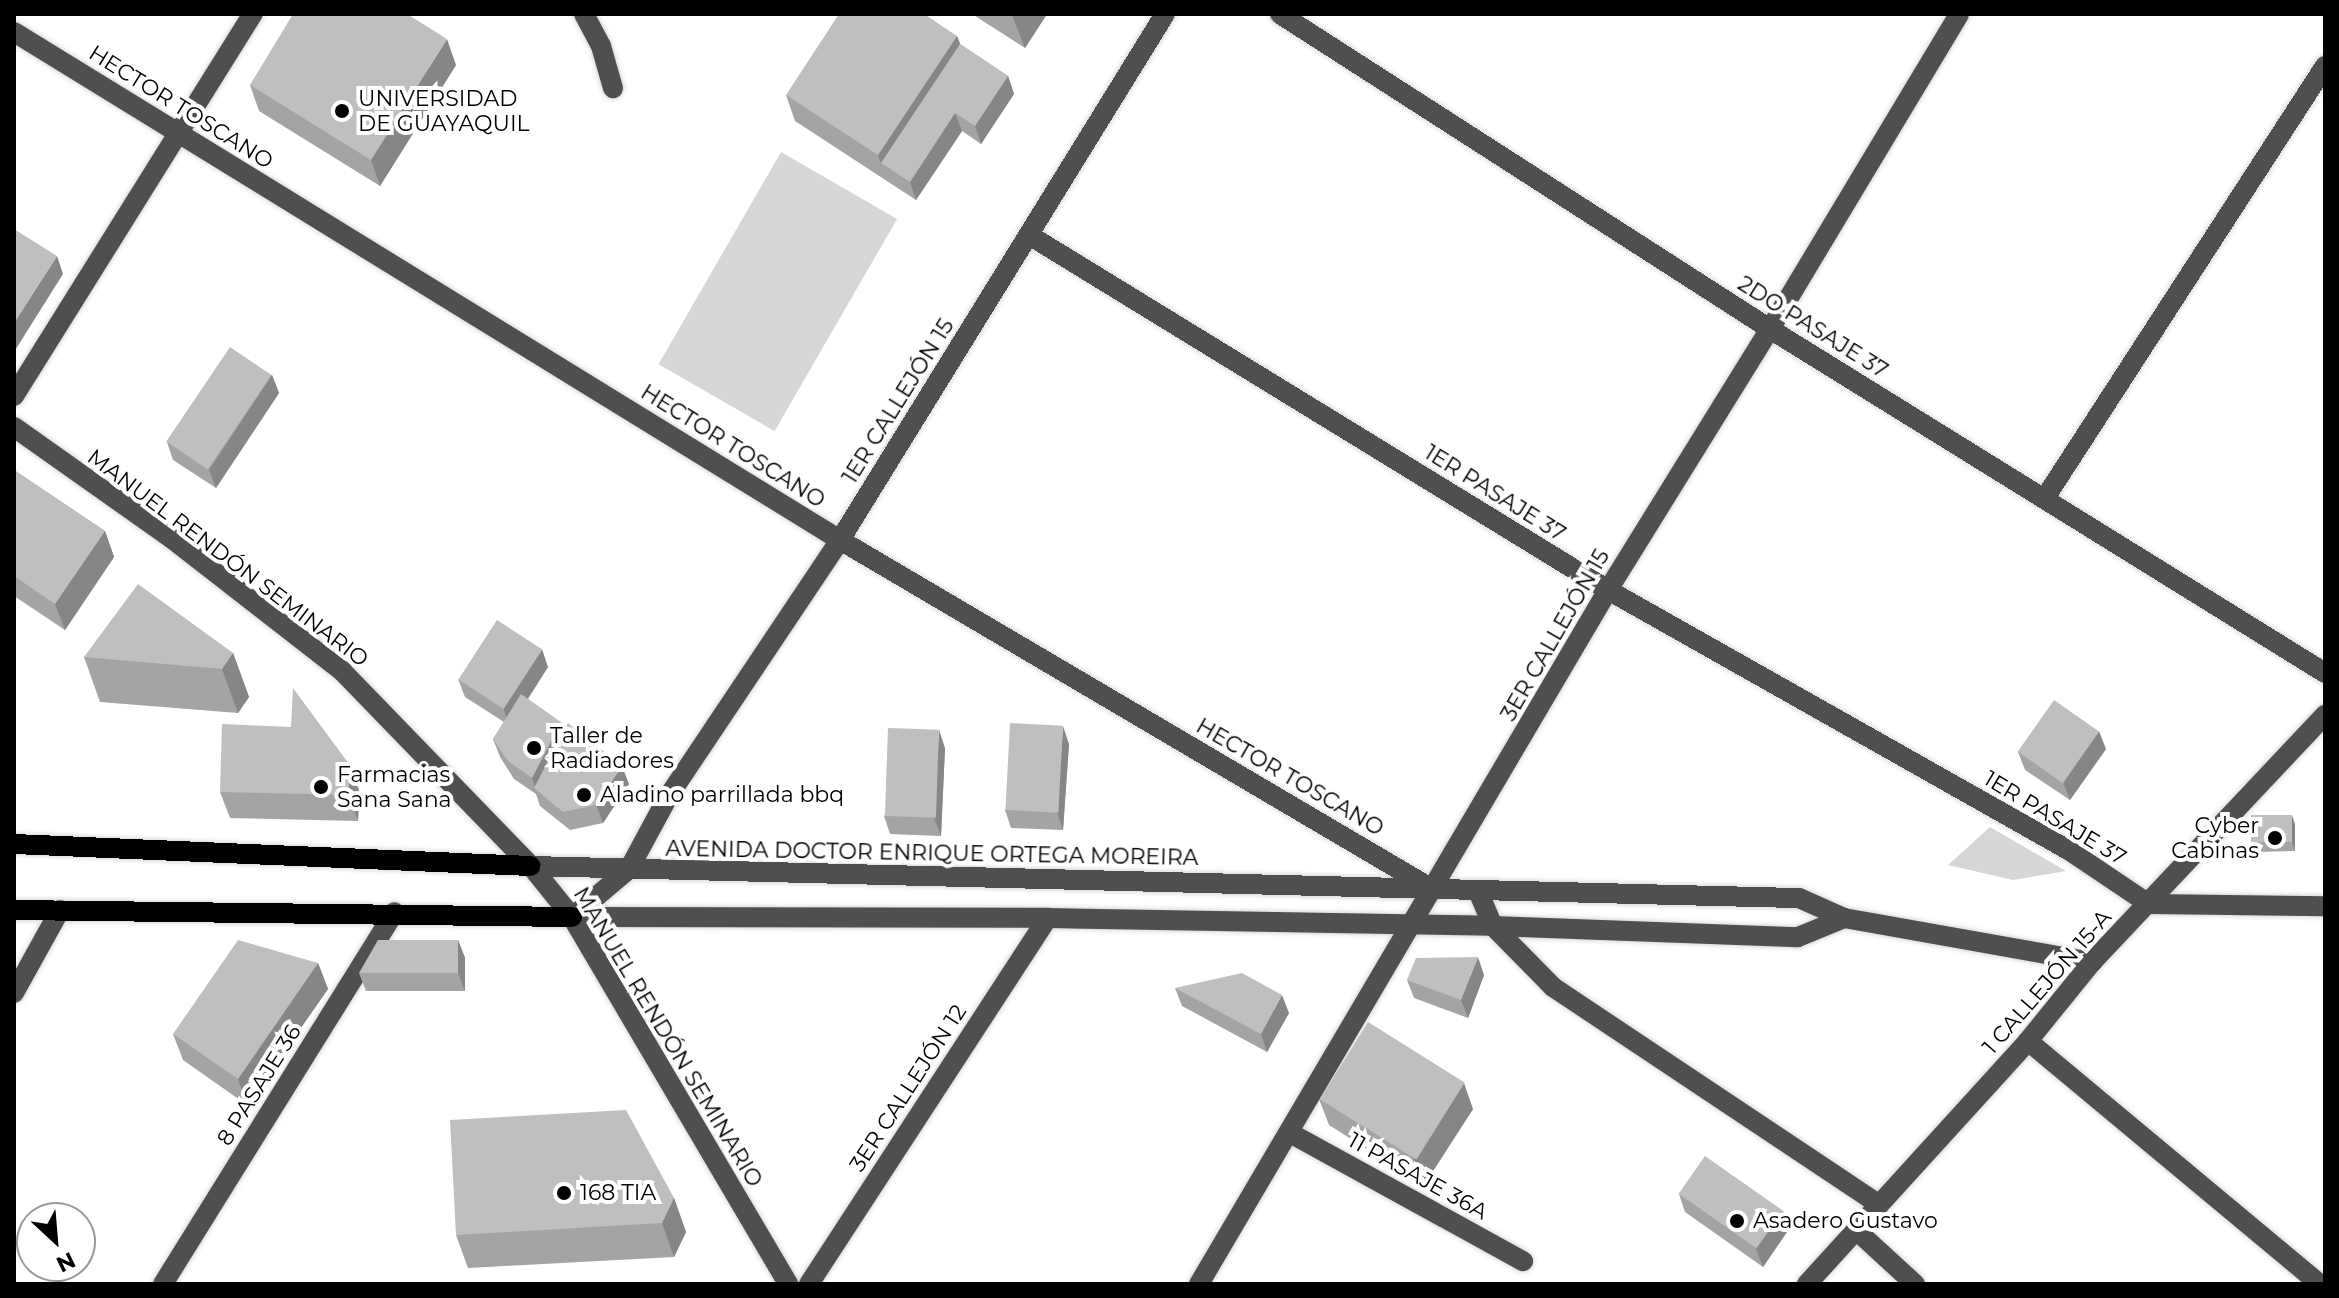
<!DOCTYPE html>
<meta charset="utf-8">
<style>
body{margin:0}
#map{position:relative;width:2339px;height:1298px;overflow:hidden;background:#fff;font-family:Montserrat,sans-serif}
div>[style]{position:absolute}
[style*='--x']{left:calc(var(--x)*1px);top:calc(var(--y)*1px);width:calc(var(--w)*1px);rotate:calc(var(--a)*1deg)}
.green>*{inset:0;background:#d6d6d6;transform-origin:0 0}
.roads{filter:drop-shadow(0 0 2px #dbdbdb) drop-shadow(0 0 2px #dbdbdb)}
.minor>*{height:20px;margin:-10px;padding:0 10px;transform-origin:10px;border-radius:10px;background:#4f4f4f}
.major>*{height:20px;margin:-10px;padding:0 10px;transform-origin:10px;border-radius:10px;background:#000}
.wall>*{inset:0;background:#a4a4a4}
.shaded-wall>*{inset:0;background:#868686}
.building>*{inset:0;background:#bfbfbf;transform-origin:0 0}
.dots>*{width:22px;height:22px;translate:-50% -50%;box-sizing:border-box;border:4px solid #fff;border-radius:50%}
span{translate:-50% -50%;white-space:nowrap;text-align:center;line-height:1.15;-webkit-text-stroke:8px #fff;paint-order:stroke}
.poi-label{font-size:22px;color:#000}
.left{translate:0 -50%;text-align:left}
.right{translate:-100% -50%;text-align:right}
.street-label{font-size:22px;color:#000}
.frame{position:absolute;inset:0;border:16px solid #000;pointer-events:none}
.north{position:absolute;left:16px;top:1202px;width:80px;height:80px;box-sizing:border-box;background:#fff;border:2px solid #999;border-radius:50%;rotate:154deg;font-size:22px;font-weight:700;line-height:32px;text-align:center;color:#000}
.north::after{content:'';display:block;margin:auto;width:28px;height:36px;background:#000;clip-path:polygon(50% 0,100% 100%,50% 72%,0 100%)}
</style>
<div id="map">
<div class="green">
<div style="left:781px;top:152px;width:134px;height:245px;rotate:30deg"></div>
<div style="clip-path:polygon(1990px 827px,2066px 871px,2013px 880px,1948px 865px)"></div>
</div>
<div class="roads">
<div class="minor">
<div style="--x:584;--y:14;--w:36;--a:62"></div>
<div style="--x:601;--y:46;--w:44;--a:74.1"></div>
<div style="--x:1280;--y:14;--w:583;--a:32.74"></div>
<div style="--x:1770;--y:329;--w:653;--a:31.79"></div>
<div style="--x:14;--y:32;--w:970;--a:31.59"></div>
<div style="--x:840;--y:540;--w:689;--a:30.51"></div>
<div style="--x:1029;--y:235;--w:679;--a:31.51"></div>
<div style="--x:1608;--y:590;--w:531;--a:29.46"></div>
<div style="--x:2070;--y:851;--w:95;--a:33.9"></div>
<div style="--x:2149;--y:904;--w:176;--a:0.7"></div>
<div style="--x:14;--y:396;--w:451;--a:-58"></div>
<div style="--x:14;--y:427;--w:192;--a:35.3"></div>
<div style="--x:171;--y:538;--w:217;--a:37.9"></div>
<div style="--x:342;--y:671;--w:272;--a:45.9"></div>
<div style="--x:531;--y:866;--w:65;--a:51.2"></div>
<div style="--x:572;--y:917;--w:426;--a:59.5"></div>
<div style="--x:2045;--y:498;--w:515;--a:-57.05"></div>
<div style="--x:531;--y:866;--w:1268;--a:1.45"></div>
<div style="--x:1799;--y:898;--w:49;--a:24"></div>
<div style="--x:1844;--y:918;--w:252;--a:10.1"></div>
<div style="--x:1478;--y:891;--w:38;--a:67"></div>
<div style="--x:1493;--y:926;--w:86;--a:45.5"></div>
<div style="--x:1553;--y:987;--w:391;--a:33.7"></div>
<div style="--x:572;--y:917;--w:476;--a:0.1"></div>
<div style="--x:1048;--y:918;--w:445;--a:1"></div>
<div style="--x:1493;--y:926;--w:305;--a:2.1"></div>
<div style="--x:1798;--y:937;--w:50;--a:-22.4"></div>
<div style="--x:572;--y:917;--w:75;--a:-40.1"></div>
<div style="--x:629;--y:869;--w:82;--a:-61.6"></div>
<div style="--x:668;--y:797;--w:309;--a:-56.2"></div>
<div style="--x:840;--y:540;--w:618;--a:-58.29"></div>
<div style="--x:14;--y:993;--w:95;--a:-61"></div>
<div style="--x:2028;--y:1041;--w:380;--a:39.8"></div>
<div style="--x:1290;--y:1133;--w:266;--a:28.8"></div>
<div style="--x:1856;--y:1230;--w:80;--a:42.5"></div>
<div style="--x:163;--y:1284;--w:438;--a:-58.1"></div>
<div style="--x:809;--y:1284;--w:437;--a:-56.9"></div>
<div style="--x:1199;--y:1284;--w:806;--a:-59.49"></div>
<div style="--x:1608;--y:590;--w:307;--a:-58.2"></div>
<div style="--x:1770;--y:329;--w:367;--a:-59"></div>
<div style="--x:1807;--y:1284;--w:328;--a:-47.7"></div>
<div style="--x:2028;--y:1041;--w:102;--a:-51"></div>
<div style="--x:2092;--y:962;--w:340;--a:-46.7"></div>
</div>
<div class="major">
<div style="--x:14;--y:844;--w:517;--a:2.44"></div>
<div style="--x:14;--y:910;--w:558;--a:0.72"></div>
</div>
</div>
<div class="wall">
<div style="clip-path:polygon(972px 14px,1047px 14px,1025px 48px)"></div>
<div style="clip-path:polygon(957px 36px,960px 44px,1008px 76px,1014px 94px,981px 144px,962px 131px,916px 200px,795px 121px,786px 95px)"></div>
<div style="clip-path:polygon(456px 65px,380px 186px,259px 111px,250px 85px)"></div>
<div style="clip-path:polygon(272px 375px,279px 393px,216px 488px,173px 460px,167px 442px)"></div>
<div style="clip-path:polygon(14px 470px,105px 531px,114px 557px,65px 630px,14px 596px)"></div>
<div style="clip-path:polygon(233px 653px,249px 697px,238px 713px,100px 702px,84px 657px)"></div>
<div style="clip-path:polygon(548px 667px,528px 699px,629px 784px,603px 823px,570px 830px,540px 806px,536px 794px,514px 779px,500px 757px,493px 739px,504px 722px,465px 697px,458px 679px)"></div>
<div style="clip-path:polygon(1069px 744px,1063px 830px,1011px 828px,1005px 810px)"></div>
<div style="clip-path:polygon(945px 748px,941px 836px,890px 834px,884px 816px)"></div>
<div style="clip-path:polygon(2106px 749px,2070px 800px,2025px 770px,2018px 752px)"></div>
<div style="clip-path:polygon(359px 790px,358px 821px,230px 818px,220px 792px)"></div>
<div style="clip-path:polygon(2295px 824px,2295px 851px,2255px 852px,2251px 842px)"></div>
<div style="clip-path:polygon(458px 940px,465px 958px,465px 991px,366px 991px,359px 973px)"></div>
<div style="clip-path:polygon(318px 963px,328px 989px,247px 1105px,183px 1060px,173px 1034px)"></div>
<div style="clip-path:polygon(1484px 975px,1468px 1018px,1414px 998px,1407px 980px)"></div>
<div style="clip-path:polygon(1175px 988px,1289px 1013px,1267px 1052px,1182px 1006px)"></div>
<div style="clip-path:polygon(1319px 1099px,1473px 1109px,1424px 1185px,1329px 1125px)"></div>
<div style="clip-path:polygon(1679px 1194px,1783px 1211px,1789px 1229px,1763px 1267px,1685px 1212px)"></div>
<div style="clip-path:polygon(674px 1198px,686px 1232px,674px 1257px,468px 1268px,456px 1235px)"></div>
</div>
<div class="shaded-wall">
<div style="clip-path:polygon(1013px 14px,1047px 14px,1025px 48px,1012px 15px)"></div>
<div style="clip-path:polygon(957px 36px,967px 62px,881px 163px,878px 155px)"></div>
<div style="clip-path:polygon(447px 39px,456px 65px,380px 186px,371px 160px)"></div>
<div style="clip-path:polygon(1008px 76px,1014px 94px,981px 144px,975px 126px)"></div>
<div style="clip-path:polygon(955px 113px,962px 131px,916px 200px,910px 182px)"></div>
<div style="clip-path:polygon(57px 256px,63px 274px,14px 352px,14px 323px)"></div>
<div style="clip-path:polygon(272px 375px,279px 393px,216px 488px,209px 470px)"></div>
<div style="clip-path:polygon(105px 531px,114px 557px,65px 630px,55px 604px)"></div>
<div style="clip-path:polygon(542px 649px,548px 667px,510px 726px,503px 708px)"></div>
<div style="clip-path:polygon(233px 653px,249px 697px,238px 713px,222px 669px)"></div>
<div style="clip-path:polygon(561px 722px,567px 740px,536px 790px,532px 778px)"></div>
<div style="clip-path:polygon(1063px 726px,1069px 744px,1063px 830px,1057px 812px)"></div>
<div style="clip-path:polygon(939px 730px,945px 748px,941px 836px,934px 818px)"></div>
<div style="clip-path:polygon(2099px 731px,2106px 749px,2070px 800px,2063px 782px)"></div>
<div style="clip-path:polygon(349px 764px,359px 790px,358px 821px,349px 795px)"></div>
<div style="clip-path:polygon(622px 766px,629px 784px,603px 823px,596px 805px)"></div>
<div style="clip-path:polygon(2292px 815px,2295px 824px,2295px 851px,2292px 842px)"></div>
<div style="clip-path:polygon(458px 940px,465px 958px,465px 991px,458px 973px)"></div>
<div style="clip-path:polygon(1478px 957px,1484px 975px,1468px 1018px,1461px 1000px)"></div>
<div style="clip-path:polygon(318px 963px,328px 989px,247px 1105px,238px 1079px)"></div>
<div style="clip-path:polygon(1282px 995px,1289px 1013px,1267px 1052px,1261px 1034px)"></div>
<div style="clip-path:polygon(1464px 1083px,1473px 1109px,1424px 1185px,1414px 1159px)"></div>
<div style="clip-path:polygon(674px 1198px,686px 1232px,674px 1257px,662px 1223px)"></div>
<div style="clip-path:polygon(1783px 1211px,1789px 1229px,1763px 1267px,1756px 1249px)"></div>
</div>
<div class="building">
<div style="clip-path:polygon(293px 14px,407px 14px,447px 39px,371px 160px,250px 85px)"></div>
<div style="clip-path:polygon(839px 14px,924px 14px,957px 36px,878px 155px,786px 95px)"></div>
<div style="clip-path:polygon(960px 44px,1008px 76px,975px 126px,955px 113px,910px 182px,881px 163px)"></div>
<div style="clip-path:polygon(14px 229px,57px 256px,14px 323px)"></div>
<div style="left:230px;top:347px;width:50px;height:114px;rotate:34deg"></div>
<div style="clip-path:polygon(14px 470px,105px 531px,55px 604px,14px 576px)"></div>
<div style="clip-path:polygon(138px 584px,233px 653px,222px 669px,84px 657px)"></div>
<div style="left:497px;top:620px;width:54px;height:71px;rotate:33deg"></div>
<div style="clip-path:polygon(293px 688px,349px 764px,349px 795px,220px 792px,222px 724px,291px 727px)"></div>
<div style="clip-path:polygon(521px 694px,561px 722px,532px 778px,508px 761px,493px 739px)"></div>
<div style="left:2054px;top:700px;width:55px;height:63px;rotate:35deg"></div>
<div style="clip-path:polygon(568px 723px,622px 766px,596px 805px,563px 812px,534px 788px)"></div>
<div style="left:1010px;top:723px;width:53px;height:87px;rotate:3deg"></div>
<div style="left:888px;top:728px;width:51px;height:88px;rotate:2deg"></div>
<div style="left:2292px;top:815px;width:27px;height:41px;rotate:90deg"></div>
<div style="clip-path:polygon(238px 940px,318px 963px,238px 1079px,173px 1034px)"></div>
<div style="clip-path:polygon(378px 940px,458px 940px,458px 973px,359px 973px)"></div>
<div style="clip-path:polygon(1478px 957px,1461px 1000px,1407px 980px,1416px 958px)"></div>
<div style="clip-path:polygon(1242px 973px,1282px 995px,1261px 1034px,1175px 988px)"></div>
<div style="left:1368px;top:1022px;width:114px;height:91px;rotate:32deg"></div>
<div style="clip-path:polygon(626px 1110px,674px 1198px,662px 1223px,456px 1235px,450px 1120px)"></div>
<div style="left:1705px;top:1156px;width:95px;height:46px;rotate:35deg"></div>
</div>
<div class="dots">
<div style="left:342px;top:111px;background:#000"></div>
<div style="left:534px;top:748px;background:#000"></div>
<div style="left:321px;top:787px;background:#000"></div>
<div style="left:584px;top:795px;background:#000"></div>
<div style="left:2275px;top:838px;background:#000"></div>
<div style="left:564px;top:1193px;background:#000"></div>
<div style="left:1737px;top:1221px;background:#000"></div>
</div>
<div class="poi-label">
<span class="left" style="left:358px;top:111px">UNIVERSIDAD<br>DE GUAYAQUIL</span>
<span class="left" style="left:550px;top:748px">Taller de<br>Radiadores</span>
<span class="left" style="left:337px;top:787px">Farmacias<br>Sana Sana</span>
<span class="left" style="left:600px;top:795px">Aladino parrillada bbq</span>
<span class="right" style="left:2259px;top:838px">Cyber<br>Cabinas</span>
<span class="left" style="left:580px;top:1193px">168 TIA</span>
<span class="left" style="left:1753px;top:1221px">Asadero Gustavo</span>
</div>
<div class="street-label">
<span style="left:181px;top:107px;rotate:32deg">HECTOR TOSCANO</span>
<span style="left:1813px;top:327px;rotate:32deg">2DO PASAJE 37</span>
<span style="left:898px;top:401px;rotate:-58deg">1ER CALLEJÓN 15</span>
<span style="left:733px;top:446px;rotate:32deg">HECTOR TOSCANO</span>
<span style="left:1495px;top:493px;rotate:32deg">1ER PASAJE 37</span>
<span style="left:228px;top:558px;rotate:37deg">MANUEL RENDÓN SEMINARIO</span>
<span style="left:1555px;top:635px;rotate:-60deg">3ER CALLEJÓN 15</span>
<span style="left:1290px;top:777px;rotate:30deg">HECTOR TOSCANO</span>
<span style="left:2055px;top:818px;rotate:31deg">1ER PASAJE 37</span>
<span style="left:932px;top:853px;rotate:1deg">AVENIDA DOCTOR ENRIQUE ORTEGA MOREIRA</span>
<span style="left:2047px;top:982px;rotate:-49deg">1 CALLEJÓN 15-A</span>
<span style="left:668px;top:1037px;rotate:59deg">MANUEL RENDÓN SEMINARIO</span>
<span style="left:259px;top:1085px;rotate:-58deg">8 PASAJE 36</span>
<span style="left:908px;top:1088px;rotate:-57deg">3ER CALLEJÓN 12</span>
<span style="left:1418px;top:1176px;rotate:29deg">11 PASAJE 36A</span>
</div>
<div class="frame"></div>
<div class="north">N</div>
</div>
